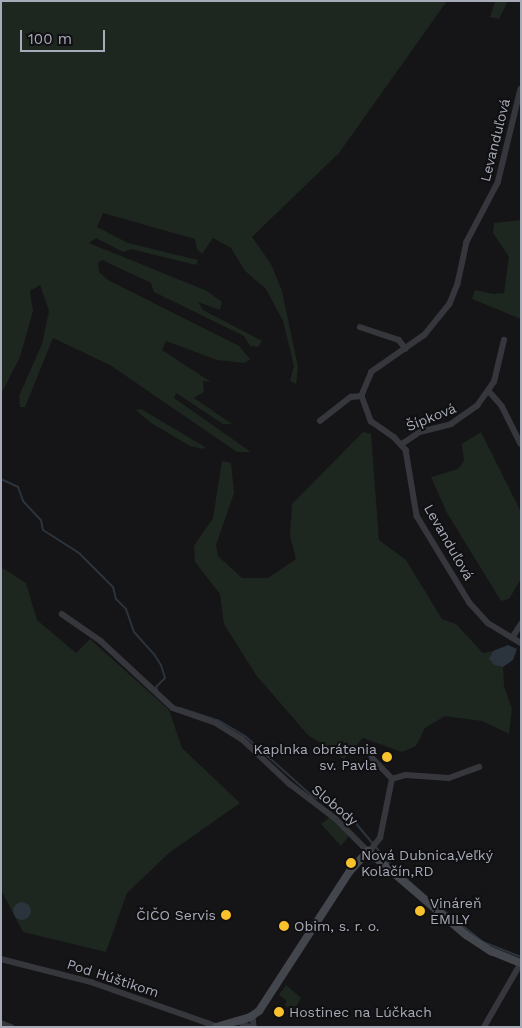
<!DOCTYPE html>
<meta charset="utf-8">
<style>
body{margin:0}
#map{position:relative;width:522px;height:1028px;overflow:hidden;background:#151517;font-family:"Work Sans",sans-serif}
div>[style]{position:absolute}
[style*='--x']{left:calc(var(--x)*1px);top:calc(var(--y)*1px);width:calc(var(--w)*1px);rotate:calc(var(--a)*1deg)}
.green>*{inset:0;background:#1d261f}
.water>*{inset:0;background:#2b333c}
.round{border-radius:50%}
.stream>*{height:2px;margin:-1px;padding:0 1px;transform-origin:1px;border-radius:1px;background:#2b333c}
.street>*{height:5.5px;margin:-2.75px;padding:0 2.75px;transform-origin:2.75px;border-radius:2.75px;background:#36373d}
.secondary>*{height:8px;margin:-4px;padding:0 4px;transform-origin:4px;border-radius:4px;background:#44464d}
.dots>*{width:14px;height:14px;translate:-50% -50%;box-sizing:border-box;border:2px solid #101012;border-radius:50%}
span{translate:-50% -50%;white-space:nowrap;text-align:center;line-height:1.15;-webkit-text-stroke:4px #101012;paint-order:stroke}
.street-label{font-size:14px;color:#a7abb8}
.poi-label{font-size:14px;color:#a7abb8}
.right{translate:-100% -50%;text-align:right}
.left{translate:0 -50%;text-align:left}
.frame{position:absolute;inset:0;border:2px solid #a7abb8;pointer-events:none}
.scale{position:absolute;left:20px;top:30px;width:85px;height:22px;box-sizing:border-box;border:2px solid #a7abb8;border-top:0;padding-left:6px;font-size:15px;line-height:18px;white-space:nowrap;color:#a7abb8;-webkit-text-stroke:4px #101012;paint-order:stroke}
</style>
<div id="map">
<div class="green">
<div style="clip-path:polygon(1px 1px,447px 1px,339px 153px,252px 237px,271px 264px,282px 291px,298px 367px,296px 384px,290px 381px,294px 366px,283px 321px,266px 289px,245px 271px,231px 248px,213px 238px,202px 254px,197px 249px,195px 239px,103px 213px,97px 227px,128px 243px,198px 260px,196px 265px,131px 249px,123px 252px,96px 238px,89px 243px,207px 291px,222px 302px,220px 310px,198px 302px,203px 310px,262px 341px,258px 347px,250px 346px,244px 336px,154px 292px,151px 283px,102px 260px,98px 263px,99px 272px,108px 280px,239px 346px,250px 359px,245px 363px,217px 360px,166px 341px,162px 350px,211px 382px,203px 381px,204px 392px,194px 398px,232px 424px,223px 424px,176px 393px,174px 398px,251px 452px,237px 452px,110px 365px,53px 338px,25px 407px,20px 407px,19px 396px,42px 344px,49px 311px,40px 285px,30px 291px,33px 311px,20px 357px,1px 394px)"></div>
<div style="clip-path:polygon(495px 1px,508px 1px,499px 19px,490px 17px)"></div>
<div style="clip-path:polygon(521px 220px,521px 319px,472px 299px,475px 290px,493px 294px,504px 293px,509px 257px,493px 233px,494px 223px)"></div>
<div style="clip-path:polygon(141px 409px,205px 447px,204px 449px,190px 446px,151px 423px,136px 410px)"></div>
<div style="clip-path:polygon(363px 432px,371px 434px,379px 540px,406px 560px,442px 619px,456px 624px,483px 653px,493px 651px,490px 661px,503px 667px,504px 686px,512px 709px,509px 734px,482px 721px,445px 716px,425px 728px,416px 746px,402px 752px,363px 738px,344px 759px,308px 735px,256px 675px,224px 624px,220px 594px,195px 562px,194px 546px,213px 518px,222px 461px,231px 463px,234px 493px,216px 545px,218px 556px,242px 578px,268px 578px,296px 559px,290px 536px,292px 504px)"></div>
<div style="clip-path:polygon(481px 432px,521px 512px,521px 579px,509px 599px,501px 601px,447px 513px,431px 477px,458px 469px,464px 461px,462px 444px)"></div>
<div style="clip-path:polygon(1px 567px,26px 583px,37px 620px,76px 653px,90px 639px,169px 710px,182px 748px,240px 803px,169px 853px,127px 893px,106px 952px,23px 932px,1px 890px)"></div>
<div style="clip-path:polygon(330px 817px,349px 836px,341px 846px,321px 824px)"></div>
<div style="clip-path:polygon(286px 985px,301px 998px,293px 1011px,284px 1005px,287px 1001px,279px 995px)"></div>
</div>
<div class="water">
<div style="clip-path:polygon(508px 645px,517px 649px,513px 660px,503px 667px,494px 665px,489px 659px,493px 651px)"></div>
<div class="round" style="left:13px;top:902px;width:18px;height:18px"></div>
</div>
<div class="stream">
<div style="--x:1;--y:479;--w:19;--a:25"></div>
<div style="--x:18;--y:487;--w:15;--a:70"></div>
<div style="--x:23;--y:501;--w:26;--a:47"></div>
<div style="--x:41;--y:520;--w:10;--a:79"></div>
<div style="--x:43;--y:530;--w:43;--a:32.6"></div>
<div style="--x:79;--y:553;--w:48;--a:45"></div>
<div style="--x:113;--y:587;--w:12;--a:76"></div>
<div style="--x:116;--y:599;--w:14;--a:45"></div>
<div style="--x:126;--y:609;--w:24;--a:71"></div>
<div style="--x:134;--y:632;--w:30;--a:48"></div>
<div style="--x:154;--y:654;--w:13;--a:58"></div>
<div style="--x:161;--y:665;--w:14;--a:73"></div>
<div style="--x:165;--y:678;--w:13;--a:135"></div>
<div style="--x:156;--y:687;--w:3;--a:72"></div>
<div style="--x:180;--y:708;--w:40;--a:18"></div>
<div style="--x:218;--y:720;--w:31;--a:31"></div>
<div style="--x:245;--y:736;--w:90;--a:41.8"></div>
<div style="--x:312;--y:796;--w:43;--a:24.8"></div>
<div style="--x:351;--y:814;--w:14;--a:60"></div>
<div style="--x:358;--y:826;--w:50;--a:49.9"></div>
<div style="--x:390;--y:864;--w:52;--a:41.9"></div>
<div style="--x:433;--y:902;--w:64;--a:38.7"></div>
<div style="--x:483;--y:942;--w:41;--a:21.5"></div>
</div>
<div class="street">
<div style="--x:521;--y:89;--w:97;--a:103.7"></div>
<div style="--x:498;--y:183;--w:67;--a:117.7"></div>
<div style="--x:467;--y:242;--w:43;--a:102.1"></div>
<div style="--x:458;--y:284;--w:22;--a:112"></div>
<div style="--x:450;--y:304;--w:40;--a:129"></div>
<div style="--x:425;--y:335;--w:65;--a:145.1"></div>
<div style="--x:372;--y:372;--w:26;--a:113"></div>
<div style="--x:362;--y:396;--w:27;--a:70"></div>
<div style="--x:371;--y:421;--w:28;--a:35"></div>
<div style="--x:394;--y:437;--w:18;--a:47"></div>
<div style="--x:406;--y:450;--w:67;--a:80.5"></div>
<div style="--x:417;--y:516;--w:102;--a:58.7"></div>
<div style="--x:470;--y:603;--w:27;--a:48"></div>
<div style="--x:488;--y:623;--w:39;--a:31"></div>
<div style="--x:360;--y:327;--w:41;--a:18.4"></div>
<div style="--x:399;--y:340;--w:11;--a:52"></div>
<div style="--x:489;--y:391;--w:20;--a:49"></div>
<div style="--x:502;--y:406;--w:42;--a:63.4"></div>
<div style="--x:320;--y:421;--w:39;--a:-38"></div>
<div style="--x:351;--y:397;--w:11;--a:-5"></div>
<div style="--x:402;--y:444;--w:22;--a:-34"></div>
<div style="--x:420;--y:432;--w:32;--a:-14"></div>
<div style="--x:451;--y:424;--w:32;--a:-35"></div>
<div style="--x:477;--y:406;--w:29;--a:-55"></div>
<div style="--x:494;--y:382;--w:43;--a:-76.6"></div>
<div style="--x:62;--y:614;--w:47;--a:34.7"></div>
<div style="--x:101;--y:641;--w:98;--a:42.9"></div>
<div style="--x:173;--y:708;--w:46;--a:19.2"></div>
<div style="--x:216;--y:723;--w:31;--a:32"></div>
<div style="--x:242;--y:739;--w:66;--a:43.2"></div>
<div style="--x:290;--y:784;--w:56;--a:37.1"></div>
<div style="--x:335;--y:818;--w:47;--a:45"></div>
<div style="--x:512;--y:638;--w:17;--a:-57"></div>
<div style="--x:392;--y:779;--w:15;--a:-16"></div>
<div style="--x:406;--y:775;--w:43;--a:4"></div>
<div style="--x:449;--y:778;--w:32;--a:-20"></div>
<div style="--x:369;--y:852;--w:18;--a:-52"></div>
<div style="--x:380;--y:838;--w:60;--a:-78.5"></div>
<div style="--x:392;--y:779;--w:29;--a:-134"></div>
<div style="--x:1;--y:959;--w:93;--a:14.3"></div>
<div style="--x:91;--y:982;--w:133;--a:19.4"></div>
<div style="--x:253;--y:1015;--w:12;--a:85"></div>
<div style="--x:236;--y:1020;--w:16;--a:27"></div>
<div style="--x:1;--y:1023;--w:11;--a:22"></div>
<div style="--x:484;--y:1027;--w:74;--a:-60"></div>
</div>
<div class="secondary">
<div style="--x:216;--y:1027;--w:35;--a:-16"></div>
<div style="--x:250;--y:1017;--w:11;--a:-34"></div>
<div style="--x:259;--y:1011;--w:167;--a:-57"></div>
<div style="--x:350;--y:871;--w:27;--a:-48"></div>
<div style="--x:368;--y:851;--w:129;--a:40.6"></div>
<div style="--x:466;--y:935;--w:30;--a:33"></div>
<div style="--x:491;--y:951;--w:32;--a:22"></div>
</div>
<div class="dots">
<div style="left:387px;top:757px;background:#f9c12c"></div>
<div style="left:351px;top:863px;background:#f9c12c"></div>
<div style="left:420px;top:911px;background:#f9c12c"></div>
<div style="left:226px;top:915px;background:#f9c12c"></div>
<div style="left:284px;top:926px;background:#f9c12c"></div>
<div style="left:279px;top:1012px;background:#f9c12c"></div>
</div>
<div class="street-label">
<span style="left:495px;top:140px;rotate:-76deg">Levanduľová</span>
<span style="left:431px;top:417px;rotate:-22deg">Šípková</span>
<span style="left:449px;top:542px;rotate:60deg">Levanduľová</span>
<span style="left:335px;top:805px;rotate:40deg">Slobody</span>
<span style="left:113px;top:978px;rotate:18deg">Pod Húštikom</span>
</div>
<div class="poi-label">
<span class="right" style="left:377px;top:757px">Kaplnka obrátenia<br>sv. Pavla</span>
<span class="left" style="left:361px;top:863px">Nová Dubnica,Veľký<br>Kolačín,RD</span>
<span class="left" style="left:430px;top:911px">Vináreň<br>EMILY</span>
<span class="right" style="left:216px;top:915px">ČIČO Servis</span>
<span class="left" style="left:294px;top:926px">Obim, s. r. o.</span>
<span class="left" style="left:289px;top:1012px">Hostinec na Lúčkach</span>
</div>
<div class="frame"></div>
<div class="scale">100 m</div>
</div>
